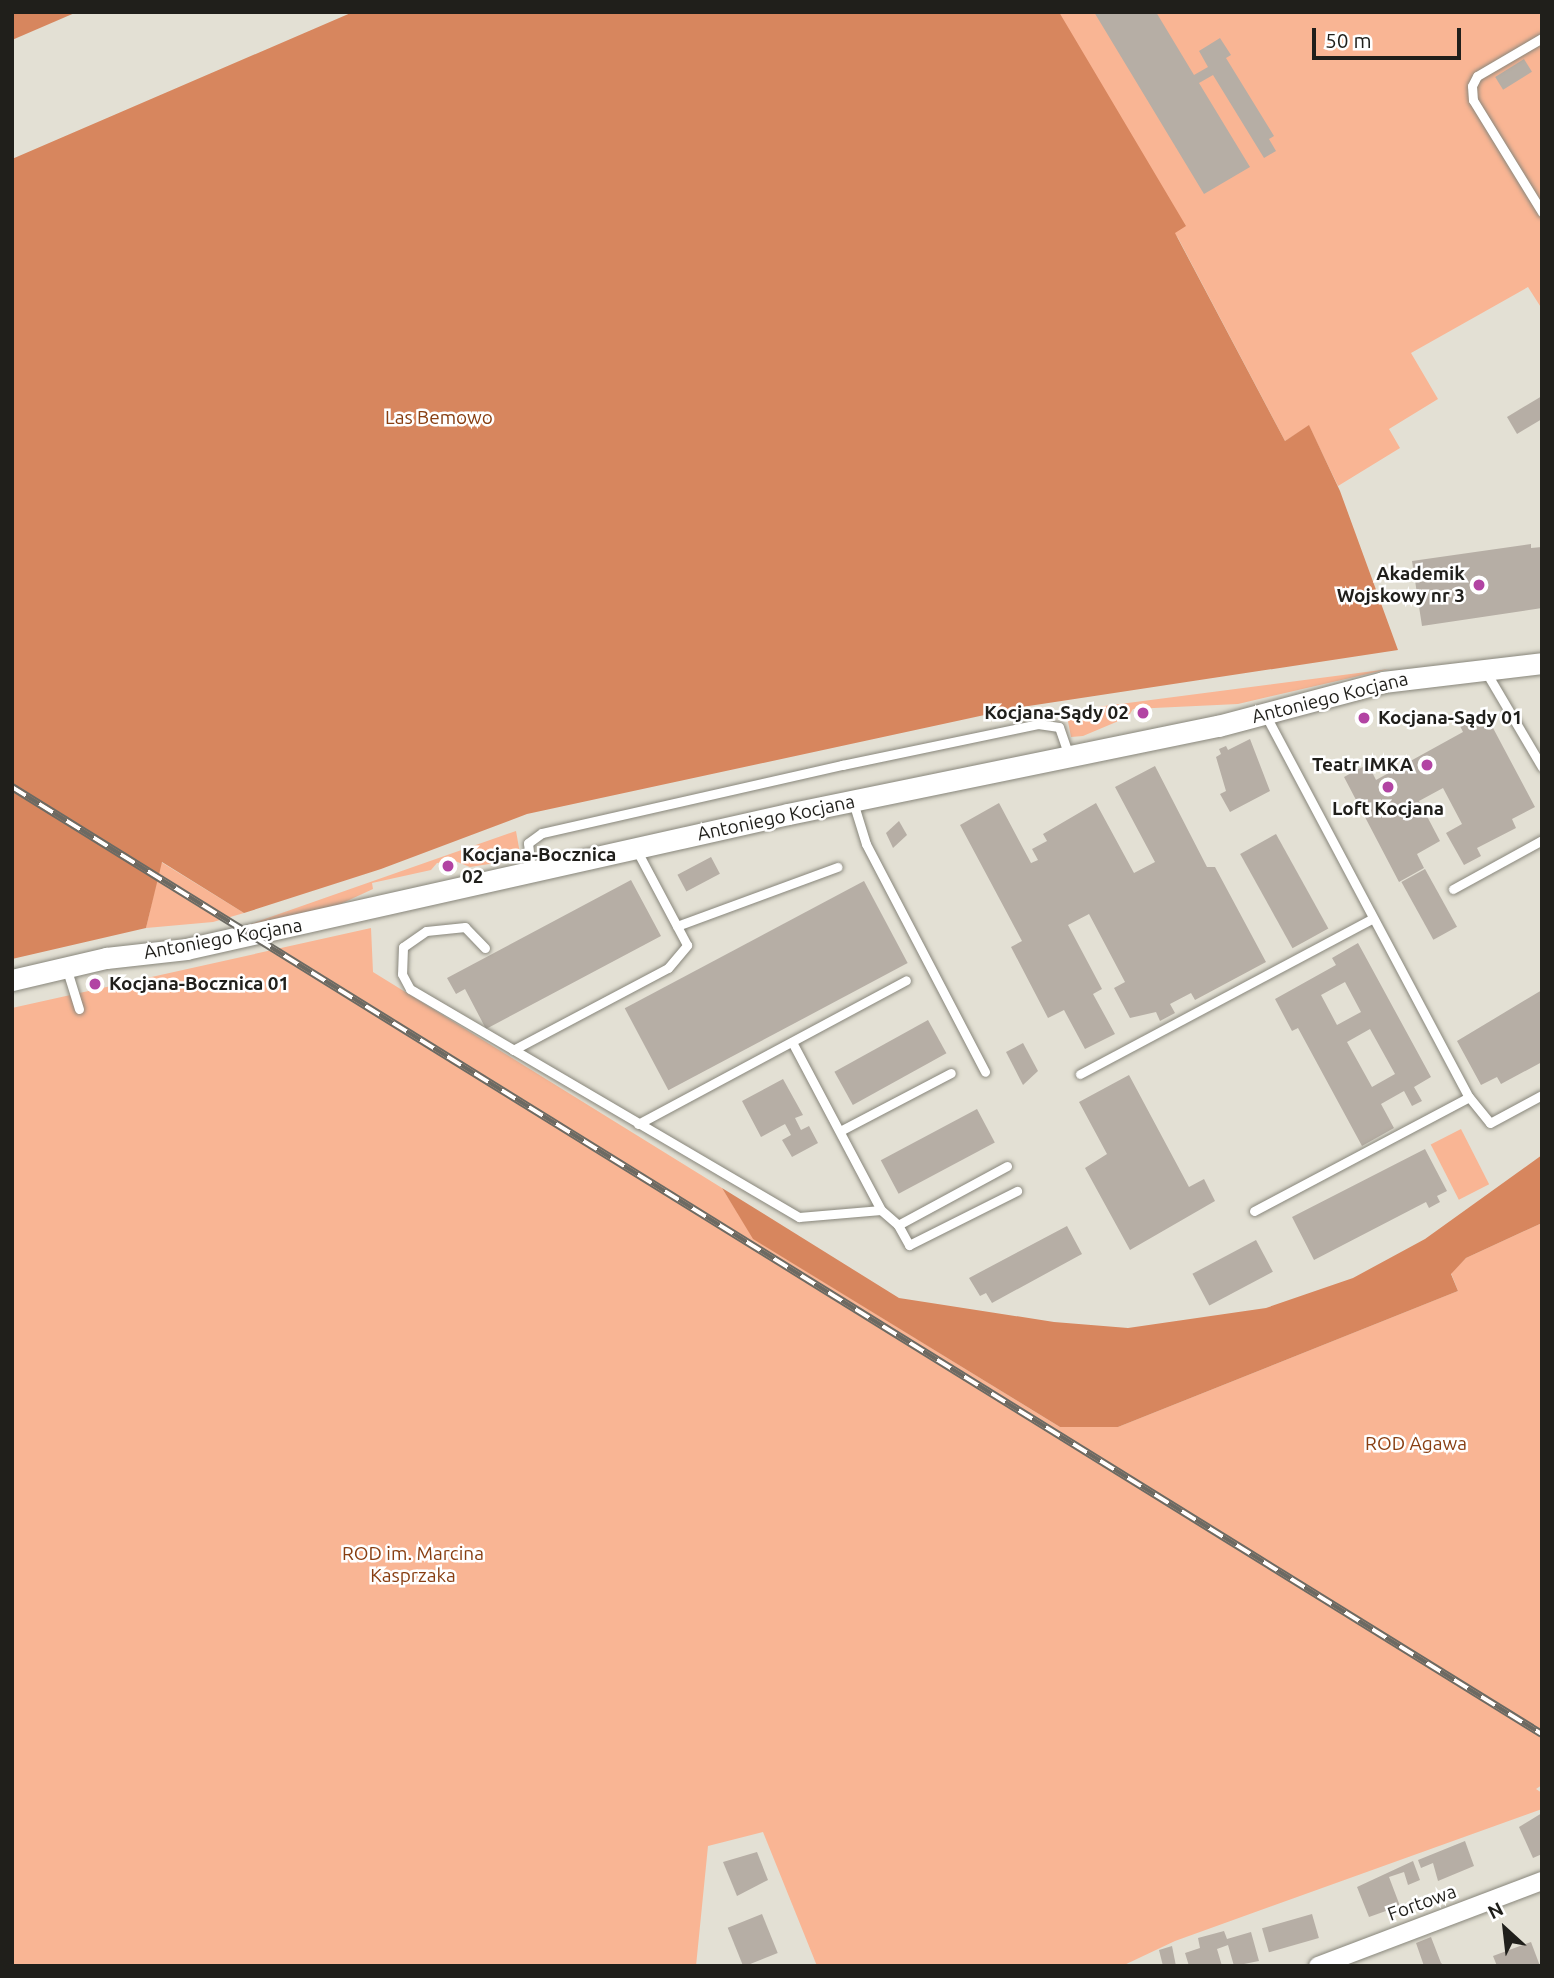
<!DOCTYPE html>
<meta charset="utf-8">
<style>
body{margin:0}
#map{position:relative;width:1554px;height:1978px;overflow:hidden;background:#e3e0d4;font-family:Ubuntu,sans-serif}
div>[style]{position:absolute}
[style*='--x']{left:calc(var(--x)*1px);top:calc(var(--y)*1px);width:calc(var(--w)*1px);rotate:calc(var(--a)*1deg)}
.green>*{inset:0;background:#f9b594;transform-origin:0 0}
.forest>*{inset:0;background:#d7865e}
.building>*{inset:0;background:#b6aea5;transform-origin:0 0}
.roads{filter:drop-shadow(0 0 2px #88867b) drop-shadow(0 0 2px #88867b)}
.service>*{height:9px;margin:-4.5px;padding:0 4.5px;transform-origin:4.5px;border-radius:4.5px;background:#fff}
.minor>*{height:18px;margin:-9px;padding:0 9px;transform-origin:9px;border-radius:9px;background:#fff}
.tertiary>*{height:21px;margin:-10.5px;padding:0 10.5px;transform-origin:10.5px;border-radius:10.5px;background:#fff}
.rail>*{height:8px;margin-top:-4px;transform-origin:0;background:repeating-linear-gradient(90deg,#fff 0 16px,#6c6a63 0 32px);box-sizing:border-box;border-block:2px solid #6c6a63}
.dots>*{width:19px;height:19px;translate:-50% -50%;box-sizing:border-box;border:4px solid #fff;border-radius:50%}
span{translate:-50% -50%;white-space:nowrap;text-align:center;line-height:1.15;-webkit-text-stroke:5px #fff;paint-order:stroke}
.park-label{font-size:19px;color:#883e11}
.poi-label{font-size:19px;color:#201f1b;font-weight:700}
.right{translate:-100% -50%;text-align:right}
.left{translate:0 -50%;text-align:left}
.street-label{font-size:19px;color:#201f1b}
.frame{position:absolute;inset:0;border:14px solid #201f1b;pointer-events:none}
.north{position:absolute;left:1470px;top:1894px;width:70px;height:70px;-webkit-text-stroke:5px #fff;paint-order:stroke;rotate:333deg;font-size:19px;font-weight:700;line-height:28px;text-align:center;color:#201f1b}
.north::after{content:'';display:block;margin:auto;width:24px;height:32px;background:#201f1b;clip-path:polygon(50% 0,100% 100%,50% 72%,0 100%)}
.scale{position:absolute;left:1312px;top:28px;width:149px;height:32px;box-sizing:border-box;border:4px solid #201f1b;border-top:0;padding-left:9px;font-size:21px;line-height:24px;white-space:nowrap;color:#201f1b;-webkit-text-stroke:5px #fff;paint-order:stroke}
</style>
<div id="map">
<div class="green">
<div style="clip-path:polygon(1012px 12px,1542px 12px,1542px 309px,1528px 287px,1411px 353px,1438px 399px,1389px 429px,1400px 448px,1338px 486px,1309px 426px,1285px 441px,1178px 238px)"></div>
<div style="clip-path:polygon(1389px 669px,1238px 704px,1133px 709px,1128px 717px,1083px 736px,1071px 737px,1066px 711px)"></div>
<div style="clip-path:polygon(516px 831px,521px 859px,470px 867px,455px 861px,437px 863px,431px 870px,372px 883px,373px 889px,334px 907px,245px 926px)"></div>
<div style="clip-path:polygon(161px 862px,244px 913px,213px 922px,146px 928px)"></div>
<div style="clip-path:polygon(371px 928px,373px 972px,722px 1188px,754px 1239px,1060px 1427px,1118px 1427px,1458px 1291px,1451px 1273px,1466px 1258px,1542px 1223px,1542px 1785px,1536px 1789px,1542px 1793px,1542px 1809px,1175px 1941px,1122px 1966px,817px 1966px,763px 1832px,708px 1846px,696px 1966px,12px 1966px,12px 1008px)"></div>
<div style="left:1461px;top:1129px;width:62px;height:34px;rotate:63deg"></div>
</div>
<div class="forest">
<div style="clip-path:polygon(12px 12px,77px 12px,12px 40px)"></div>
<div style="clip-path:polygon(353px 12px,1059px 12px,1186px 226px,1175px 233px,1285px 441px,1309px 425px,1340px 491px,1398px 650px,1022px 707px,527px 814px,381px 869px,244px 913px,162px 862px,146px 928px,12px 959px,12px 159px)"></div>
<div style="clip-path:polygon(1542px 1155px,1542px 1223px,1466px 1258px,1451px 1274px,1458px 1291px,1118px 1427px,1060px 1427px,753px 1239px,722px 1188px,899px 1298px,1054px 1322px,1128px 1328px,1266px 1308px,1353px 1278px,1425px 1239px)"></div>
</div>
<div class="building">
<div style="clip-path:polygon(1094px 12px,1156px 12px,1194px 75px,1208px 67px,1199px 51px,1220px 38px,1231px 55px,1226px 58px,1274px 136px,1269px 139px,1276px 151px,1264px 158px,1213px 75px,1199px 83px,1250px 167px,1204px 194px)"></div>
<div style="left:1524px;top:59px;width:15px;height:34px;rotate:58deg"></div>
<div style="clip-path:polygon(1542px 396px,1542px 419px,1517px 434px,1507px 417px)"></div>
<div style="clip-path:polygon(1531px 544px,1531px 548px,1542px 547px,1542px 608px,1422px 626px,1412px 561px)"></div>
<div style="clip-path:polygon(1484px 711px,1535px 807px,1512px 819px,1516px 828px,1477px 848px,1481px 856px,1464px 865px,1446px 833px,1462px 824px,1443px 788px,1419px 801px,1440px 841px,1417px 854px,1424px 868px,1399px 882px,1344px 777px,1368px 764px,1376px 780px,1463px 732px,1459px 724px)"></div>
<div style="clip-path:polygon(1250px 739px,1270px 791px,1230px 812px,1220px 794px,1226px 791px,1216px 757px,1221px 754px,1219px 749px,1226px 746px,1228px 750px)"></div>
<div style="clip-path:polygon(1155px 766px,1207px 867px,1215px 867px,1266px 962px,1195px 1000px,1191px 993px,1170px 1004px,1175px 1013px,1160px 1021px,1156px 1012px,1130px 1018px,1114px 988px,1125px 982px,1089px 914px,1068px 925px,1102px 989px,1093px 994px,1115px 1034px,1085px 1049px,1064px 1010px,1048px 1018px,1011px 947px,1022px 941px,960px 825px,999px 803px,1031px 863px,1038px 860px,1032px 849px,1047px 841px,1043px 834px,1096px 803px,1134px 873px,1155px 862px,1115px 787px)"></div>
<div style="clip-path:polygon(899px 821px,907px 835px,893px 848px,886px 833px)"></div>
<div style="left:1276px;top:834px;width:108px;height:41px;rotate:61deg"></div>
<div style="left:711px;top:857px;width:19px;height:38px;rotate:62deg"></div>
<div style="left:1425px;top:869px;width:66px;height:27px;rotate:61deg"></div>
<div style="clip-path:polygon(631px 880px,661px 936px,486px 1029px,465px 989px,456px 994px,447px 978px)"></div>
<div style="left:864px;top:881px;width:93px;height:271px;rotate:62deg"></div>
<div style="clip-path:polygon(evenodd,1358px 943px,1431px 1077px,1414px 1087px,1422px 1101px,1412px 1106px,1404px 1091px,1381px 1104px,1394px 1128px,1362px 1146px,1298px 1028px,1292px 1031px,1275px 999px,1336px 965px,1332px 958px,1358px 943px,1345px 982px,1361px 1012px,1337px 1025px,1321px 995px,1345px 982px,1358px 943px,1370px 1029px,1395px 1074px,1372px 1087px,1347px 1042px,1370px 1029px)"></div>
<div style="clip-path:polygon(1542px 990px,1542px 1062px,1501px 1084px,1497px 1077px,1481px 1085px,1457px 1041px)"></div>
<div style="left:928px;top:1020px;width:38px;height:107px;rotate:61deg"></div>
<div style="clip-path:polygon(1023px 1043px,1038px 1071px,1023px 1085px,1006px 1052px)"></div>
<div style="clip-path:polygon(1129px 1075px,1189px 1187px,1204px 1179px,1215px 1201px,1130px 1250px,1085px 1168px,1107px 1154px,1079px 1102px)"></div>
<div style="clip-path:polygon(783px 1079px,803px 1115px,795px 1118px,801px 1130px,809px 1126px,818px 1143px,792px 1157px,782px 1140px,791px 1135px,785px 1124px,761px 1137px,742px 1101px)"></div>
<div style="left:977px;top:1109px;width:38px;height:109px;rotate:62deg"></div>
<div style="clip-path:polygon(1425px 1149px,1447px 1191px,1437px 1196px,1440px 1202px,1429px 1208px,1426px 1202px,1314px 1260px,1292px 1217px)"></div>
<div style="clip-path:polygon(1067px 1226px,1082px 1254px,992px 1303px,986px 1293px,980px 1296px,969px 1278px)"></div>
<div style="left:1256px;top:1240px;width:36px;height:72px;rotate:62deg"></div>
<div style="clip-path:polygon(1542px 1813px,1542px 1854px,1533px 1858px,1519px 1827px)"></div>
<div style="clip-path:polygon(1465px 1841px,1474px 1866px,1438px 1881px,1433px 1863px,1421px 1868px,1418px 1860px)"></div>
<div style="clip-path:polygon(757px 1852px,768px 1880px,737px 1896px,723px 1862px)"></div>
<div style="clip-path:polygon(1413px 1861px,1420px 1880px,1408px 1885px,1404px 1872px,1389px 1877px,1400px 1906px,1369px 1917px,1357px 1887px)"></div>
<div style="left:762px;top:1914px;width:42px;height:37px;rotate:68deg"></div>
<div style="left:1312px;top:1914px;width:25px;height:52px;rotate:74deg"></div>
<div style="clip-path:polygon(1224px 1931px,1227px 1939px,1251px 1932px,1259px 1961px,1234px 1966px,1228px 1945px,1217px 1949px,1222px 1966px,1189px 1966px,1185px 1953px,1200px 1948px,1198px 1938px)"></div>
<div style="clip-path:polygon(1431px 1937px,1441px 1963px,1445px 1966px,1424px 1966px,1416px 1943px)"></div>
<div style="clip-path:polygon(1531px 1942px,1540px 1966px,1497px 1966px,1493px 1956px)"></div>
<div style="clip-path:polygon(1172px 1946px,1176px 1966px,1163px 1966px,1159px 1950px)"></div>
</div>
<div class="roads">
<div class="service">
<div style="--x:1542;--y:38;--w:75;--a:149.7"></div>
<div style="--x:1477;--y:76;--w:11;--a:117"></div>
<div style="--x:1472;--y:86;--w:14;--a:86"></div>
<div style="--x:1473;--y:100;--w:132;--a:58.4"></div>
<div style="--x:1486;--y:672;--w:110;--a:59.5"></div>
<div style="--x:1265;--y:714;--w:434;--a:62"></div>
<div style="--x:1469;--y:1097;--w:33;--a:51"></div>
<div style="--x:1490;--y:1123;--w:59;--a:-28.3"></div>
<div style="--x:853;--y:802;--w:44;--a:72.8"></div>
<div style="--x:866;--y:844;--w:257;--a:62.4"></div>
<div style="--x:531;--y:871;--w:28;--a:-96"></div>
<div style="--x:528;--y:843;--w:17;--a:-36"></div>
<div style="--x:542;--y:833;--w:308;--a:-12.8"></div>
<div style="--x:842;--y:765;--w:200;--a:-11.8"></div>
<div style="--x:1038;--y:724;--w:21;--a:8"></div>
<div style="--x:1059;--y:727;--w:31;--a:71"></div>
<div style="--x:1453;--y:889;--w:102;--a:-28.8"></div>
<div style="--x:677;--y:926;--w:171;--a:-20.2"></div>
<div style="--x:485;--y:948;--w:29;--a:-134"></div>
<div style="--x:465;--y:927;--w:39;--a:174"></div>
<div style="--x:426;--y:931;--w:28;--a:145"></div>
<div style="--x:403;--y:947;--w:27;--a:92"></div>
<div style="--x:402;--y:974;--w:17;--a:62"></div>
<div style="--x:410;--y:989;--w:451;--a:30.4"></div>
<div style="--x:799;--y:1217;--w:82;--a:-4.9"></div>
<div style="--x:66;--y:967;--w:44;--a:72.8"></div>
<div style="--x:792;--y:1042;--w:190;--a:62.1"></div>
<div style="--x:881;--y:1210;--w:23;--a:41"></div>
<div style="--x:898;--y:1225;--w:124;--a:-28.4"></div>
<div style="--x:513;--y:1050;--w:175;--a:-27.9"></div>
<div style="--x:668;--y:968;--w:30;--a:-50"></div>
<div style="--x:687;--y:945;--w:109;--a:-118"></div>
<div style="--x:1080;--y:1074;--w:331;--a:-28"></div>
<div style="--x:638;--y:1124;--w:304;--a:-28.2"></div>
<div style="--x:840;--y:1131;--w:125;--a:-27.6"></div>
<div style="--x:1254;--y:1211;--w:243;--a:-27.9"></div>
<div style="--x:898;--y:1225;--w:23;--a:61"></div>
<div style="--x:909;--y:1245;--w:121;--a:-26.6"></div>
</div>
<div class="minor">
<div style="--x:1318;--y:1966;--w:240;--a:-20.8"></div>
</div>
<div class="tertiary">
<div style="--x:12;--y:980;--w:97;--a:-13.2"></div>
<div style="--x:106;--y:958;--w:81;--a:-6.4"></div>
<div style="--x:186;--y:949;--w:617;--a:-12.64"></div>
<div style="--x:788;--y:814;--w:439;--a:-11.6"></div>
<div style="--x:1218;--y:726;--w:171;--a:-14.9"></div>
<div style="--x:1383;--y:682;--w:160;--a:-6.8"></div>
</div>
</div>
<div class="rail">
<div style="--x:12;--y:787;--w:1799;--a:31.76"></div>
</div>
<div class="dots">
<div style="left:1479px;top:585px;background:#b244a3"></div>
<div style="left:1143px;top:713px;background:#b244a3"></div>
<div style="left:1364px;top:718px;background:#b244a3"></div>
<div style="left:1427px;top:765px;background:#b244a3"></div>
<div style="left:1388px;top:787px;background:#b244a3"></div>
<div style="left:448px;top:866px;background:#b244a3"></div>
<div style="left:95px;top:984px;background:#b244a3"></div>
</div>
<div class="park-label">
<span style="left:439px;top:418px">Las Bemowo</span>
<span style="left:1416px;top:1444px">ROD Agawa</span>
<span style="left:413px;top:1565px">ROD im. Marcina<br>Kasprzaka</span>
</div>
<div class="poi-label">
<span class="right" style="left:1465px;top:585px">Akademik<br>Wojskowy nr 3</span>
<span class="right" style="left:1129px;top:713px">Kocjana-Sądy 02</span>
<span class="left" style="left:1378px;top:718px">Kocjana-Sądy 01</span>
<span class="right" style="left:1413px;top:765px">Teatr IMKA</span>
<span style="left:1388px;top:809px">Loft Kocjana</span>
<span class="left" style="left:462px;top:866px">Kocjana-Bocznica<br>02</span>
<span class="left" style="left:109px;top:984px">Kocjana-Bocznica 01</span>
</div>
<div class="street-label">
<span style="left:1330px;top:698px;rotate:-14deg">Antoniego Kocjana</span>
<span style="left:776px;top:818px;rotate:-12deg">Antoniego Kocjana</span>
<span style="left:223px;top:939px;rotate:-10deg">Antoniego Kocjana</span>
<span style="left:1422px;top:1903px;rotate:-20deg">Fortowa</span>
</div>
<div class="frame"></div>
<div class="north">N</div>
<div class="scale">50 m</div>
</div>
